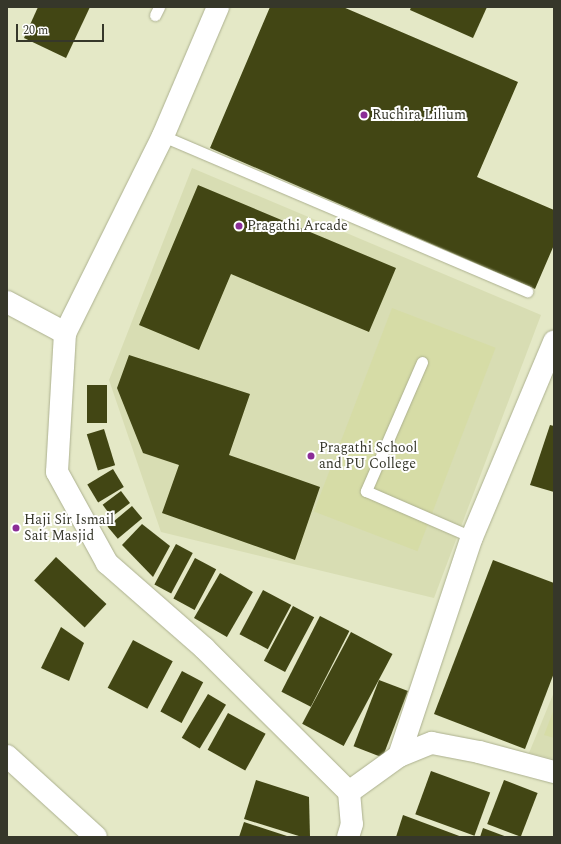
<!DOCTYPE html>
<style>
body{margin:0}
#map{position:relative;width:561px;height:844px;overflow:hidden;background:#e4e8c6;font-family:Spectral,serif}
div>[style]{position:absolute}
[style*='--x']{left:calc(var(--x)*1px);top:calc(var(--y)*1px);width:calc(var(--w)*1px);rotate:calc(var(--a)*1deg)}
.built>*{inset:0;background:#d8ddb3}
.green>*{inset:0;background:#d6dca6;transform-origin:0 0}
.building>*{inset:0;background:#424614;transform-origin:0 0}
.roads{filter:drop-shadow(0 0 1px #acb08f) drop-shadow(0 0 1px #acb08f)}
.service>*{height:11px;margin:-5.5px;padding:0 5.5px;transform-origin:5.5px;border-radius:5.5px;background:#fff}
.minor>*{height:22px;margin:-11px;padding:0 11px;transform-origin:11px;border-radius:11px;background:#fff}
.tertiary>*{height:22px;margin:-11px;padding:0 11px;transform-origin:11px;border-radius:11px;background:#fff}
.dots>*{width:11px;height:11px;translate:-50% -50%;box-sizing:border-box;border:2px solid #fff;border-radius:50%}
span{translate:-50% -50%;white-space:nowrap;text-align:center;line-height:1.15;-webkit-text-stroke:4px #fff;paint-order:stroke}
.poi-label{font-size:14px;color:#36372a}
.left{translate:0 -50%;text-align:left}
.frame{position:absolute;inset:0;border:8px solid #36372a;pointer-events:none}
.scale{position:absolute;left:16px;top:24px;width:88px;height:18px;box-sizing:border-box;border:2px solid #36372a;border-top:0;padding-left:5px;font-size:12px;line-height:14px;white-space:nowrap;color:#36372a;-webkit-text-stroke:3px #fff;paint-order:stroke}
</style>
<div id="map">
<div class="built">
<div style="clip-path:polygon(192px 168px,541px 315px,434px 598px,161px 532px,109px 380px)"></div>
<div style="clip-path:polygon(554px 692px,554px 759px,529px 753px)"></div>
</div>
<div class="green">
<div style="left:392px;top:308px;width:111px;height:218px;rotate:21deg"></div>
<div style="clip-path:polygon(554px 709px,554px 738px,544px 735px)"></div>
</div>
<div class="building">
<div style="clip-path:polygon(38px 7px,90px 7px,66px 58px,24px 38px)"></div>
<div style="clip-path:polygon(270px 7px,343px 7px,518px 82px,477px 177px,554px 210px,554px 245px,535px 289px,210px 148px)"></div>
<div style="clip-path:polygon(411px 7px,487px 7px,473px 38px,410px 10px)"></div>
<div style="clip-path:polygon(198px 185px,396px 268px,369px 332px,231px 274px,199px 350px,139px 325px)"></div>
<div style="clip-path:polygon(129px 355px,250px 394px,229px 455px,320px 487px,295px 560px,162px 513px,179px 465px,143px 453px,117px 388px)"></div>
<div style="left:87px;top:385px;width:20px;height:38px"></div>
<div style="clip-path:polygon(550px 425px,554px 426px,554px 492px,530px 485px)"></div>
<div style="left:104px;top:429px;width:38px;height:18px;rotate:73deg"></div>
<div style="left:113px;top:469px;width:21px;height:30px;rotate:59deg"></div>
<div style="left:121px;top:491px;width:15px;height:23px;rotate:53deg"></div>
<div style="left:132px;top:506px;width:16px;height:32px;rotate:50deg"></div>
<div style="clip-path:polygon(142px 524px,170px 546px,153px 577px,122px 545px)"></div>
<div style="left:176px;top:544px;width:19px;height:46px;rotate:28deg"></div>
<div style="left:56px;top:557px;width:69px;height:32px;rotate:43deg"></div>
<div style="left:195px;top:558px;width:24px;height:46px;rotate:28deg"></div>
<div style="clip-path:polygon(493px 560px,554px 583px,554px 673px,525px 749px,434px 714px)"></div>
<div style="left:220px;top:573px;width:38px;height:52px;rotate:30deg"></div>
<div style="left:263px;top:590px;width:32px;height:50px;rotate:28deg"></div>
<div style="left:293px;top:606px;width:24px;height:62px;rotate:28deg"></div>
<div style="left:320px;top:616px;width:33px;height:85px;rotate:27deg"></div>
<div style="clip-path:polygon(61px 627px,84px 643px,69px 681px,41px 668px)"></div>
<div style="left:351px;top:632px;width:47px;height:104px;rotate:28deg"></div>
<div style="left:133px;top:640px;width:45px;height:54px;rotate:28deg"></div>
<div style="left:182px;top:671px;width:24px;height:46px;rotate:28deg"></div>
<div style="left:379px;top:680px;width:31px;height:71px;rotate:21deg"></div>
<div style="left:208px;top:694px;width:21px;height:51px;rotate:31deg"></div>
<div style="left:228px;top:713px;width:43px;height:42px;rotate:29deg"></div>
<div style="left:431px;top:771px;width:63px;height:46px;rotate:20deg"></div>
<div style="clip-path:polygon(256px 780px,309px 797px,310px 837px,302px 837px,244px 819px)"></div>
<div style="left:504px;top:780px;width:36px;height:47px;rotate:21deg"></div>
<div style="clip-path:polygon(403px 815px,462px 837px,396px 837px)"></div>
<div style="clip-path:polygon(244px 822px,290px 837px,239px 837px)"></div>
<div style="clip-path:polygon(483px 828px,507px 837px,480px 837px)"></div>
</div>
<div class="roads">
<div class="service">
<div style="--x:155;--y:15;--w:9;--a:-63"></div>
<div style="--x:163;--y:136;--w:396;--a:23.1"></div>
<div style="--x:422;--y:362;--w:141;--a:113.5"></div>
<div style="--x:366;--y:491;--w:116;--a:23.5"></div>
</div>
<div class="minor">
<div style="--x:7;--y:756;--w:120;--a:42.3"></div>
<div style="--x:399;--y:756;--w:231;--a:-71.6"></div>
<div style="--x:472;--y:537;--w:212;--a:-67.2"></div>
<div style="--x:349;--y:792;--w:62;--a:-35.8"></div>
<div style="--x:399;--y:756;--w:35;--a:-22"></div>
<div style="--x:432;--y:743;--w:48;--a:10.8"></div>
<div style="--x:479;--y:752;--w:78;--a:14.9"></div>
</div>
<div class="tertiary">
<div style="--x:218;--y:7;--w:140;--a:113.1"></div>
<div style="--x:163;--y:136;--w:220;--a:116.4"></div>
<div style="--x:65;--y:333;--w:139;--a:93.3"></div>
<div style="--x:57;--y:472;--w:104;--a:61.2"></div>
<div style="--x:107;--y:563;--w:129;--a:41.2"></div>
<div style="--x:204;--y:648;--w:204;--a:44.8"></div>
<div style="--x:349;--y:792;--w:32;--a:85"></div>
<div style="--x:352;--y:824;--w:14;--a:107"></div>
<div style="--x:7;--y:302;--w:66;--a:28.1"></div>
</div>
</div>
<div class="dots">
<div style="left:364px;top:115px;background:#8b2d97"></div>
<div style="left:239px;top:226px;background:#8b2d97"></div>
<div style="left:311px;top:456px;background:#8b2d97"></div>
<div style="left:16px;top:528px;background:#8b2d97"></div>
</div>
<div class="poi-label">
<span class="left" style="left:372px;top:115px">Ruchira Lilium</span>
<span class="left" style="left:247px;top:226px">Pragathi Arcade</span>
<span class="left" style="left:319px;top:456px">Pragathi School<br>and PU College</span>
<span class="left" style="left:24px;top:528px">Haji Sir Ismail<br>Sait Masjid</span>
</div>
<div class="frame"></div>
<div class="scale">20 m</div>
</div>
